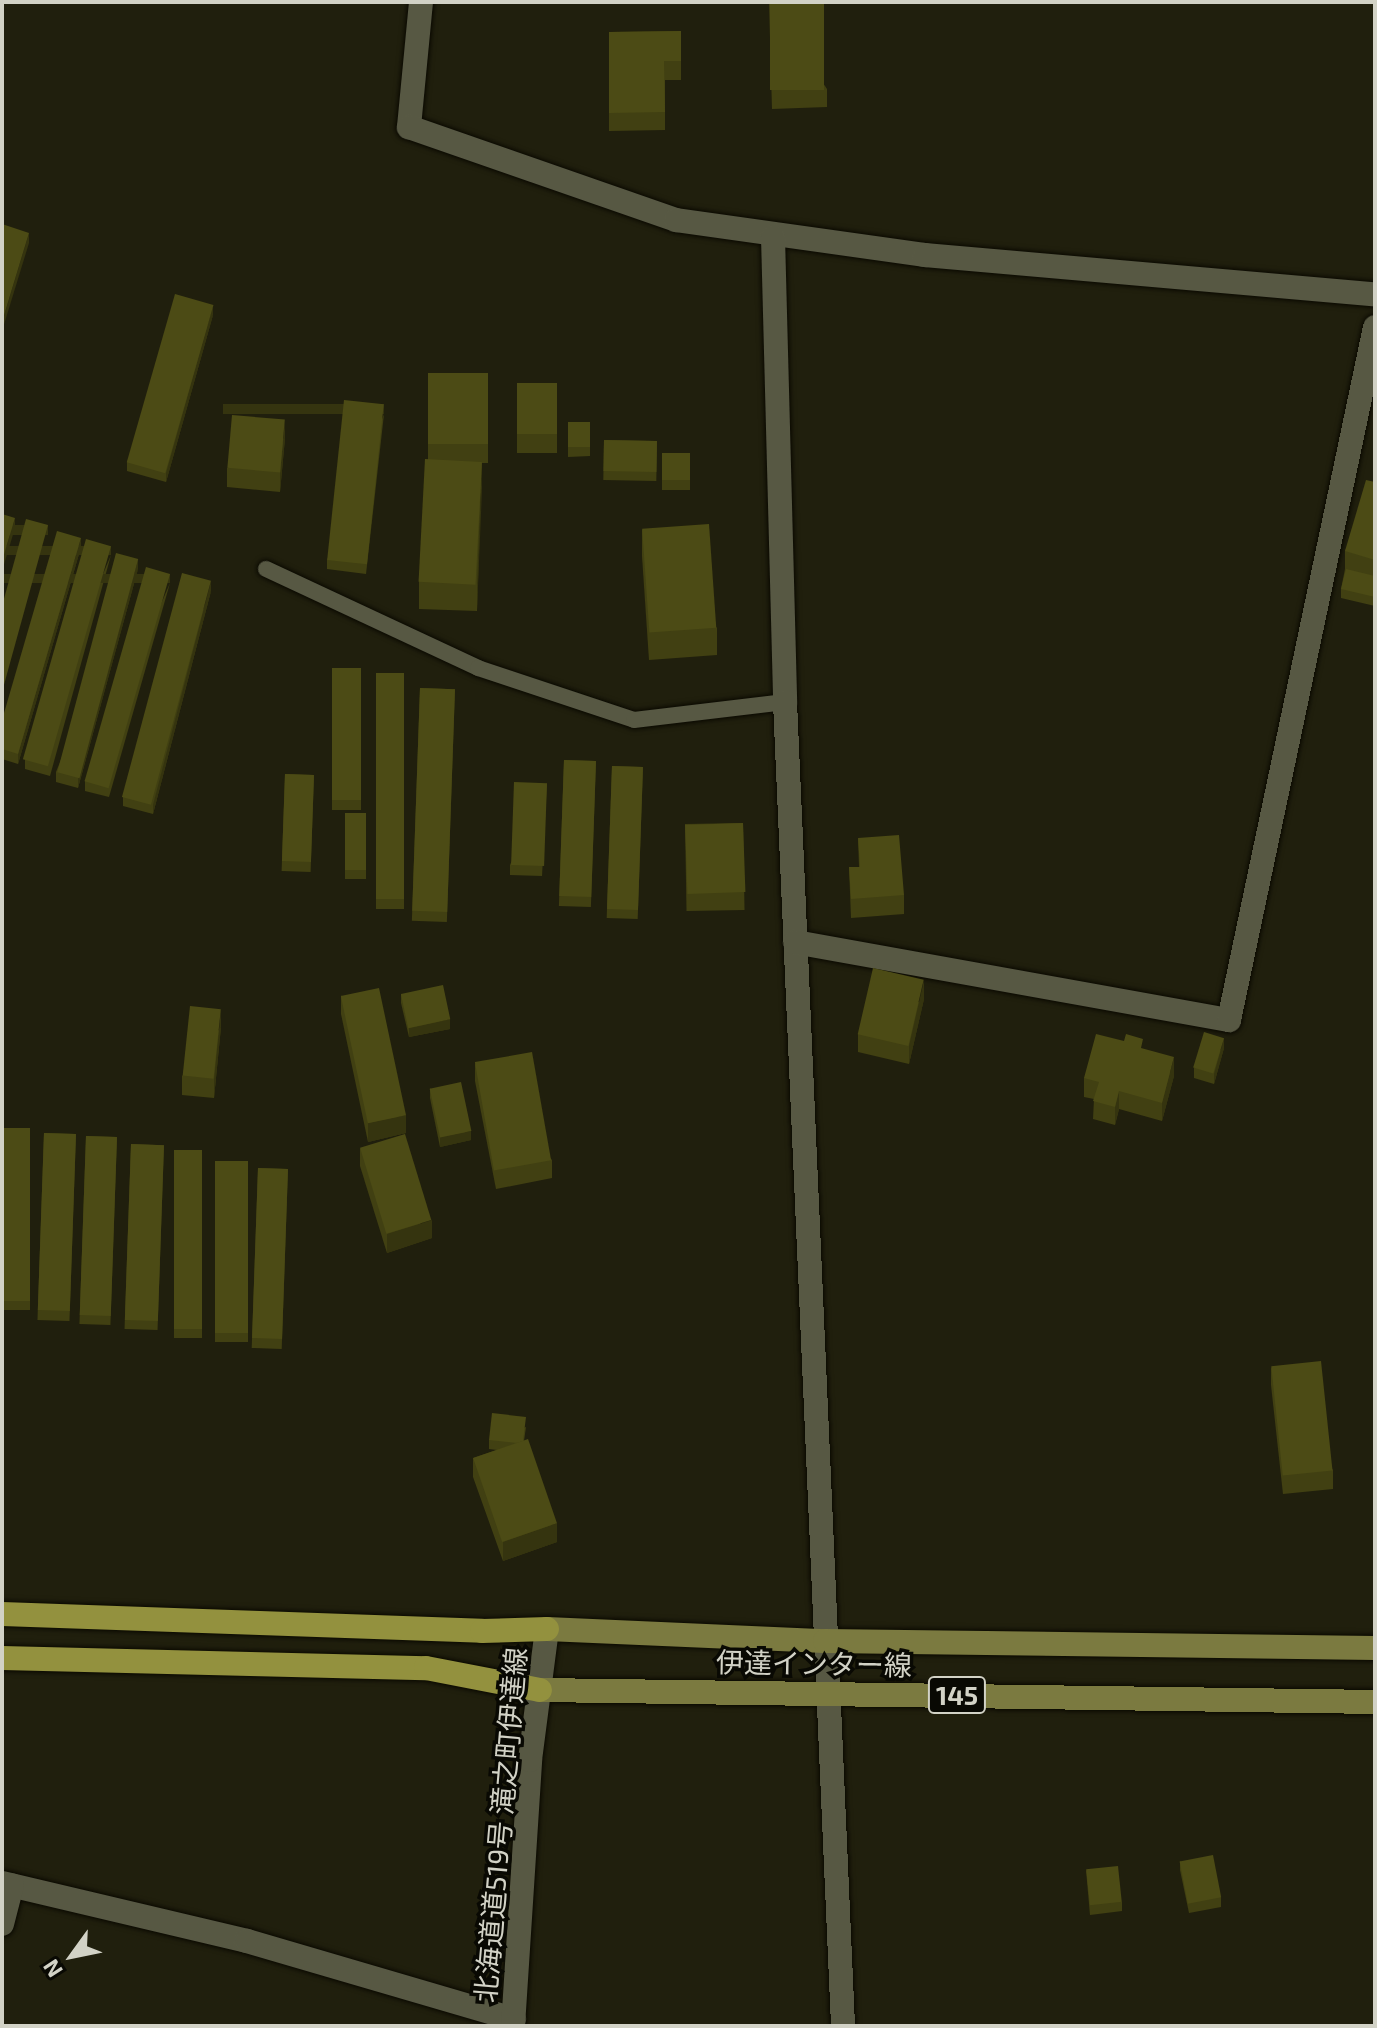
<!DOCTYPE html>
<meta charset="utf-8">
<style>
body{margin:0}
#map{position:relative;width:1377px;height:2028px;overflow:hidden;background:#201f0d;font-family:"Exo 2","Noto Sans JP",sans-serif}
div>[style]{position:absolute}
[style*='--x']{left:calc(var(--x)*1px);top:calc(var(--y)*1px);width:calc(var(--w)*1px);rotate:calc(var(--a)*1deg)}
.roads{filter:drop-shadow(0 0 2px #0a0900) drop-shadow(0 0 2px #0a0900)}
.lane>*{height:16px;margin:-8px;padding:0 8px;transform-origin:8px;border-radius:8px;background:#575843}
.street>*{height:24px;margin:-12px;padding:0 12px;transform-origin:12px;border-radius:12px;background:#575843}
.secondary>*{height:24px;margin:-12px;padding:0 12px;transform-origin:12px;border-radius:12px;background:#575843}
.primary>*{height:24px;margin:-12px;padding:0 12px;transform-origin:12px;border-radius:12px;background:#7b7a40}
.highway>*{height:24px;margin:-12px;padding:0 12px;transform-origin:12px;border-radius:12px;background:#93913e}
.wall>*{inset:0;background:#414012;transform-origin:0 0}
.shaded-wall>*{inset:0;background:#35340f;transform-origin:0 0}
.building>*{inset:0;background:#4c4b15;transform-origin:0 0}
span{translate:-50% -50%;white-space:nowrap;text-align:center;line-height:1.15;-webkit-text-stroke:7px #090903;paint-order:stroke}
.shield-label span{padding:2px 6px;background:#090903;border:2px solid;border-radius:6px;-webkit-text-stroke-width:0}
.shield-label{font-size:26px;color:#d2d2c6;font-weight:700}
.street-label{font-size:28px;color:#d2d2c6}
.frame{position:absolute;inset:0;border:4px solid #d2d2c6;pointer-events:none}
.north{position:absolute;left:32px;top:1916px;width:80px;height:80px;-webkit-text-stroke:6px #090903;paint-order:stroke;rotate:237deg;font-size:22px;font-weight:700;line-height:32px;text-align:center;color:#d2d2c6}
.north::after{content:'';display:block;margin:auto;width:28px;height:36px;background:#d2d2c6;clip-path:polygon(50% 0,100% 100%,50% 72%,0 100%)}
</style>
<div id="map">
<div class="roads">
<div class="lane">
<div style="--x:266;--y:569;--w:234;--a:25"></div>
<div style="--x:478;--y:668;--w:164;--a:18.4"></div>
<div style="--x:634;--y:720;--w:152;--a:-6.8"></div>
</div>
<div class="street">
<div style="--x:421;--y:2;--w:126;--a:95.5"></div>
<div style="--x:409;--y:127;--w:283;--a:19.2"></div>
<div style="--x:676;--y:220;--w:251;--a:8"></div>
<div style="--x:925;--y:255;--w:452;--a:5"></div>
<div style="--x:773;--y:237;--w:465;--a:88.5"></div>
<div style="--x:785;--y:702;--w:1325;--a:87.49"></div>
<div style="--x:795;--y:942;--w:441;--a:10.2"></div>
<div style="--x:1229;--y:1020;--w:708;--a:-78.1"></div>
<div style="--x:2;--y:1883;--w:252;--a:13.3"></div>
<div style="--x:247;--y:1941;--w:278;--a:16.3"></div>
<div style="--x:2;--y:1924;--w:40;--a:-75.6"></div>
</div>
<div class="secondary">
<div style="--x:513;--y:2026;--w:267;--a:-86.3"></div>
<div style="--x:530;--y:1760;--w:132;--a:-82.6"></div>
</div>
<div class="primary">
<div style="--x:547;--y:1629;--w:278;--a:2.5"></div>
<div style="--x:825;--y:1641;--w:550;--a:0.73"></div>
<div style="--x:540;--y:1690;--w:835;--a:0.82"></div>
</div>
<div class="highway">
<div style="--x:2;--y:1614;--w:480;--a:2"></div>
<div style="--x:482;--y:1631;--w:65;--a:-1.8"></div>
<div style="--x:2;--y:1658;--w:424;--a:1.4"></div>
<div style="--x:426;--y:1668;--w:116;--a:10.9"></div>
</div>
</div>
<div class="wall">
<div style="clip-path:polygon(769px 2px,827px 89px,827px 107px,772px 109px)"></div>
<div style="clip-path:polygon(681px 31px,681px 80px,665px 80px,665px 130px,609px 131px,609px 32px)"></div>
<div style="clip-path:polygon(213px 315px,166px 482px,127px 471px,127px 462px)"></div>
<div style="clip-path:polygon(428px 373px,488px 373px,488px 463px,482px 463px,477px 611px,419px 609px,419px 582px,428px 459px)"></div>
<div style="left:517px;top:383px;width:40px;height:70px"></div>
<div style="clip-path:polygon(384px 414px,366px 574px,327px 569px,327px 560px)"></div>
<div style="clip-path:polygon(568px 422px,590px 447px,590px 456px,568px 457px)"></div>
<div style="clip-path:polygon(285px 438px,280px 492px,227px 487px,227px 468px)"></div>
<div style="left:604px;top:440px;width:53px;height:40px;rotate:1deg"></div>
<div style="left:690px;top:453px;width:37px;height:28px;rotate:90deg"></div>
<div style="clip-path:polygon(1375px 482px,1375px 606px,1341px 598px,1341px 589px,1345px 569px,1345px 551px)"></div>
<div style="clip-path:polygon(642px 529px,717px 628px,717px 655px,649px 660px,642px 556px)"></div>
<div style="clip-path:polygon(81px 547px,18px 764px,2px 759px,2px 720px)"></div>
<div style="clip-path:polygon(111px 555px,50px 776px,25px 769px,25px 760px)"></div>
<div style="clip-path:polygon(138px 569px,78px 788px,56px 782px,56px 772px)"></div>
<div style="clip-path:polygon(170px 583px,109px 797px,85px 791px,85px 781px)"></div>
<div style="clip-path:polygon(211px 591px,153px 814px,123px 806px,123px 797px)"></div>
<div style="left:332px;top:668px;width:29px;height:142px"></div>
<div style="left:376px;top:673px;width:28px;height:236px"></div>
<div style="left:420px;top:688px;width:35px;height:233px;rotate:2deg"></div>
<div style="left:564px;top:760px;width:32px;height:146px;rotate:2deg"></div>
<div style="left:612px;top:766px;width:31px;height:152px;rotate:2deg"></div>
<div style="left:285px;top:774px;width:29px;height:97px;rotate:2deg"></div>
<div style="clip-path:polygon(547px 783px,542px 876px,510px 875px,510px 865px)"></div>
<div style="left:345px;top:813px;width:21px;height:66px"></div>
<div style="left:743px;top:823px;width:87px;height:58px;rotate:89deg"></div>
<div style="clip-path:polygon(858px 838px,904px 895px,904px 914px,851px 918px,849px 867px,859px 867px)"></div>
<div style="clip-path:polygon(401px 994px,450px 1029px,409px 1037px,401px 1003px)"></div>
<div style="clip-path:polygon(341px 995px,406px 1133px,368px 1142px,341px 1014px)"></div>
<div style="clip-path:polygon(924px 999px,909px 1064px,858px 1052px,858px 1034px)"></div>
<div style="clip-path:polygon(221px 1027px,214px 1098px,182px 1095px,182px 1076px)"></div>
<div style="clip-path:polygon(1224px 1048px,1214px 1084px,1194px 1078px,1194px 1068px)"></div>
<div style="clip-path:polygon(1143px 1049px,1174px 1076px,1162px 1121px,1119px 1109px,1115px 1125px,1093px 1119px,1094px 1099px,1084px 1097px,1084px 1078px)"></div>
<div style="clip-path:polygon(475px 1063px,552px 1160px,552px 1178px,496px 1189px,475px 1081px)"></div>
<div style="clip-path:polygon(430px 1088px,471px 1140px,440px 1147px,430px 1098px)"></div>
<div style="left:2px;top:1128px;width:28px;height:182px"></div>
<div style="left:44px;top:1133px;width:32px;height:187px;rotate:2deg"></div>
<div style="left:86px;top:1136px;width:31px;height:188px;rotate:2deg"></div>
<div style="left:131px;top:1144px;width:33px;height:185px;rotate:2deg"></div>
<div style="clip-path:polygon(360px 1148px,432px 1238px,387px 1253px,360px 1166px)"></div>
<div style="left:174px;top:1150px;width:28px;height:188px"></div>
<div style="left:215px;top:1161px;width:33px;height:181px"></div>
<div style="left:258px;top:1168px;width:30px;height:180px;rotate:2deg"></div>
<div style="clip-path:polygon(1271px 1367px,1333px 1470px,1333px 1489px,1283px 1494px,1271px 1385px)"></div>
<div style="clip-path:polygon(526px 1427px,524px 1441px,557px 1542px,503px 1561px,473px 1477px,473px 1458px,497px 1450px,489px 1449px,489px 1440px)"></div>
<div style="clip-path:polygon(1180px 1861px,1221px 1897px,1221px 1907px,1189px 1913px,1180px 1870px)"></div>
<div style="clip-path:polygon(1086px 1870px,1122px 1902px,1122px 1911px,1090px 1915px)"></div>
</div>
<div class="shaded-wall">
<div style="clip-path:polygon(29px 233px,29px 243px,2px 331px,2px 322px)"></div>
<div style="clip-path:polygon(213px 305px,213px 315px,166px 482px,166px 473px)"></div>
<div style="left:384px;top:404px;width:10px;height:161px;rotate:90deg"></div>
<div style="clip-path:polygon(285px 420px,285px 438px,280px 492px,280px 473px)"></div>
<div style="clip-path:polygon(482px 462px,482px 489px,477px 611px,477px 584px)"></div>
<div style="clip-path:polygon(15px 518px,15px 528px,2px 571px,2px 561px)"></div>
<div style="left:48px;top:525px;width:10px;height:173px;rotate:90deg"></div>
<div style="clip-path:polygon(81px 538px,81px 547px,18px 764px,18px 754px)"></div>
<div style="left:111px;top:546px;width:9px;height:229px;rotate:90deg"></div>
<div style="clip-path:polygon(138px 559px,138px 569px,78px 788px,78px 779px)"></div>
<div style="left:170px;top:574px;width:9px;height:223px;rotate:90deg"></div>
<div style="clip-path:polygon(211px 581px,211px 591px,153px 814px,153px 805px)"></div>
<div style="clip-path:polygon(924px 980px,924px 999px,909px 1064px,909px 1046px)"></div>
<div style="clip-path:polygon(221px 1009px,221px 1027px,214px 1098px,214px 1080px)"></div>
<div style="clip-path:polygon(450px 1019px,450px 1029px,409px 1037px,409px 1028px)"></div>
<div style="clip-path:polygon(1224px 1038px,1224px 1048px,1214px 1084px,1214px 1074px)"></div>
<div style="clip-path:polygon(1174px 1057px,1174px 1076px,1162px 1121px,1162px 1103px)"></div>
<div style="clip-path:polygon(1119px 1091px,1119px 1109px,1115px 1125px,1115px 1107px)"></div>
<div style="clip-path:polygon(406px 1115px,406px 1133px,368px 1142px,368px 1123px)"></div>
<div style="clip-path:polygon(471px 1131px,471px 1140px,440px 1147px,440px 1137px)"></div>
<div style="clip-path:polygon(432px 1220px,432px 1238px,387px 1253px,387px 1234px)"></div>
<div style="clip-path:polygon(557px 1523px,557px 1542px,503px 1561px,503px 1542px)"></div>
</div>
<div class="building">
<div style="left:770px;top:2px;width:54px;height:88px"></div>
<div style="clip-path:polygon(681px 31px,681px 61px,664px 61px,665px 112px,609px 113px,609px 32px)"></div>
<div style="clip-path:polygon(2px 224px,29px 233px,2px 322px)"></div>
<div style="left:175px;top:294px;width:40px;height:175px;rotate:16deg"></div>
<div style="left:428px;top:373px;width:60px;height:71px"></div>
<div style="left:517px;top:383px;width:40px;height:51px"></div>
<div style="left:344px;top:400px;width:40px;height:161px;rotate:6deg"></div>
<div style="left:232px;top:415px;width:53px;height:53px;rotate:5deg"></div>
<div style="left:568px;top:422px;width:22px;height:25px"></div>
<div style="left:604px;top:440px;width:53px;height:31px;rotate:1deg"></div>
<div style="left:690px;top:453px;width:27px;height:28px;rotate:90deg"></div>
<div style="left:425px;top:459px;width:57px;height:123px;rotate:3deg"></div>
<div style="clip-path:polygon(1366px 480px,1375px 482px,1375px 560px,1345px 551px)"></div>
<div style="clip-path:polygon(2px 514px,15px 518px,2px 561px)"></div>
<div style="clip-path:polygon(26px 519px,48px 525px,2px 692px,2px 606px)"></div>
<div style="left:709px;top:524px;width:104px;height:67px;rotate:86deg"></div>
<div style="clip-path:polygon(57px 531px,81px 538px,18px 754px,2px 749px,2px 720px)"></div>
<div style="left:86px;top:539px;width:26px;height:229px;rotate:16deg"></div>
<div style="left:116px;top:553px;width:23px;height:227px;rotate:15deg"></div>
<div style="left:146px;top:567px;width:25px;height:223px;rotate:16deg"></div>
<div style="clip-path:polygon(1346px 569px,1375px 576px,1375px 597px,1341px 589px)"></div>
<div style="left:182px;top:573px;width:30px;height:232px;rotate:15deg"></div>
<div style="left:332px;top:668px;width:29px;height:132px"></div>
<div style="left:376px;top:673px;width:28px;height:226px"></div>
<div style="left:420px;top:688px;width:35px;height:223px;rotate:2deg"></div>
<div style="left:564px;top:760px;width:32px;height:136px;rotate:2deg"></div>
<div style="left:612px;top:766px;width:31px;height:143px;rotate:2deg"></div>
<div style="left:285px;top:774px;width:29px;height:87px;rotate:2deg"></div>
<div style="left:514px;top:782px;width:33px;height:83px;rotate:2deg"></div>
<div style="left:345px;top:813px;width:21px;height:57px"></div>
<div style="left:743px;top:823px;width:69px;height:58px;rotate:88deg"></div>
<div style="clip-path:polygon(899px 835px,904px 895px,851px 899px,849px 867px,860px 867px,858px 838px)"></div>
<div style="left:873px;top:968px;width:52px;height:68px;rotate:13deg"></div>
<div style="left:443px;top:985px;width:35px;height:43px;rotate:78deg"></div>
<div style="left:379px;top:988px;width:130px;height:39px;rotate:78deg"></div>
<div style="left:190px;top:1006px;width:31px;height:70px;rotate:6deg"></div>
<div style="left:1204px;top:1032px;width:21px;height:37px;rotate:17deg"></div>
<div style="clip-path:polygon(1096px 1034px,1124px 1041px,1126px 1034px,1143px 1039px,1141px 1048px,1174px 1057px,1162px 1103px,1119px 1091px,1115px 1107px,1093px 1101px,1099px 1082px,1084px 1078px)"></div>
<div style="left:532px;top:1052px;width:110px;height:58px;rotate:80deg"></div>
<div style="left:461px;top:1082px;width:50px;height:32px;rotate:78deg"></div>
<div style="left:2px;top:1128px;width:28px;height:173px"></div>
<div style="left:44px;top:1133px;width:32px;height:177px;rotate:2deg"></div>
<div style="left:405px;top:1134px;width:90px;height:47px;rotate:73deg"></div>
<div style="left:86px;top:1136px;width:31px;height:179px;rotate:2deg"></div>
<div style="left:131px;top:1144px;width:33px;height:176px;rotate:2deg"></div>
<div style="left:174px;top:1150px;width:28px;height:179px"></div>
<div style="left:215px;top:1161px;width:33px;height:172px"></div>
<div style="left:258px;top:1168px;width:30px;height:170px;rotate:2deg"></div>
<div style="left:1321px;top:1361px;width:110px;height:50px;rotate:84deg"></div>
<div style="clip-path:polygon(492px 1413px,526px 1417px,523px 1441px,517px 1443px,489px 1440px)"></div>
<div style="left:528px;top:1439px;width:89px;height:58px;rotate:71deg"></div>
<div style="left:1213px;top:1855px;width:43px;height:34px;rotate:79deg"></div>
<div style="left:1118px;top:1866px;width:36px;height:32px;rotate:84deg"></div>
</div>
<div class="shield-label">
<span style="left:957px;top:1695px">145</span>
</div>
<div class="street-label">
<span style="left:814px;top:1663px;rotate:1deg">伊達インター線</span>
<span style="left:500px;top:1825px;rotate:-85deg">北海道道519号 滝之町伊達線</span>
</div>
<div class="frame"></div>
<div class="north">N</div>
</div>
